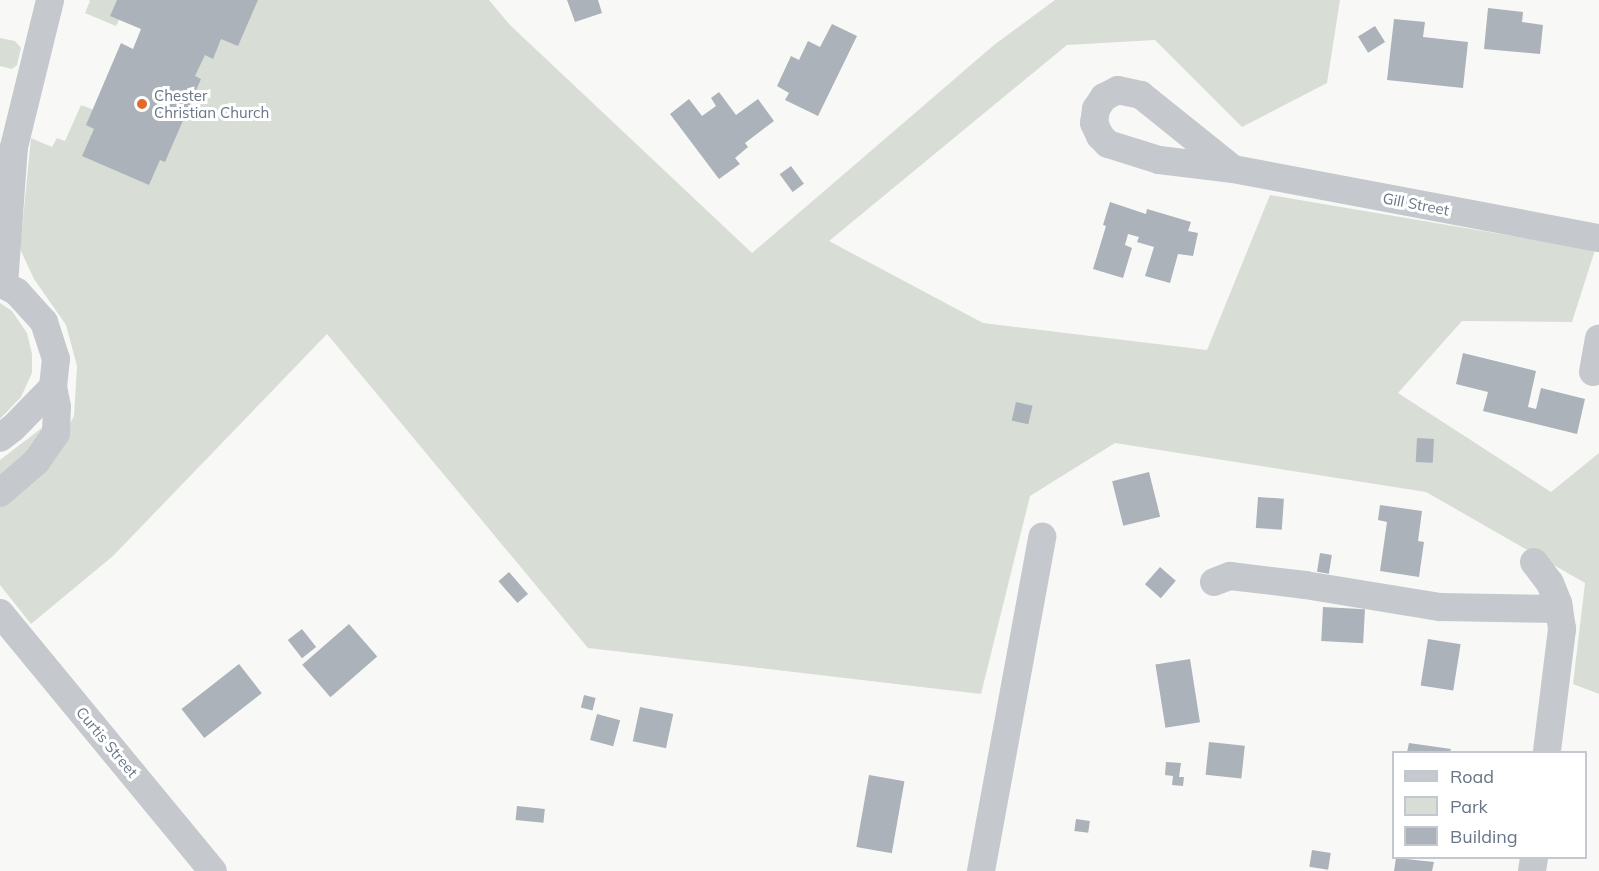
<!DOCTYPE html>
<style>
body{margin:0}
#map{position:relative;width:1599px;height:871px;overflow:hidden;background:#f8f9f6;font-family:Mulish,sans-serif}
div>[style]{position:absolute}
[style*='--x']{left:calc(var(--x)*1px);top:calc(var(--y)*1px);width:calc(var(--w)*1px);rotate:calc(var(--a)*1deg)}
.green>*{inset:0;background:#d8ded5}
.building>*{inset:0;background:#abb2b9;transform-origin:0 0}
.minor>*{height:28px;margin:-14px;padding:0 14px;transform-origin:14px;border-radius:14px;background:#c5c8cc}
.dots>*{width:16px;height:16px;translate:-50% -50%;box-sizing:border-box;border:3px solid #fff;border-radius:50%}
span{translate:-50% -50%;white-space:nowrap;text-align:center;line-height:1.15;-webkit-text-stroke:6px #fff;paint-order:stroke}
.poi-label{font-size:15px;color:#687687}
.left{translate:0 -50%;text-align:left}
.street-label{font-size:15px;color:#687687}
.legend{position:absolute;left:1392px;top:751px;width:195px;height:108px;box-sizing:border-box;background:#fff;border:2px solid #c3c8cf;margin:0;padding:8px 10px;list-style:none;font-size:18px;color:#687687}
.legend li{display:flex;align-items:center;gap:12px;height:30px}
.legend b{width:30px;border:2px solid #c3c8cf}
</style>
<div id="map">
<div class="green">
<div style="clip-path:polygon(88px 0,489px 0,510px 25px,752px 253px,994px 45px,1055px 0,1340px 0,1327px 83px,1242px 127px,1155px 40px,1067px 45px,829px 241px,983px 323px,1207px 350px,1270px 195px,1595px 250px,1572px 322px,1462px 321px,1398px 393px,1551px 492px,1599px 453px,1599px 694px,1573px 684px,1585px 583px,1426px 492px,1115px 443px,1030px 496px,981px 694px,588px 648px,327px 334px,113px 556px,31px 624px,0 585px,0 504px,44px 470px,74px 416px,77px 366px,66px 325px,34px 279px,20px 249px,31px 138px,52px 147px,57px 138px,65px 141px,81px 105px,103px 113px,146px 30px,120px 18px,116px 26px,85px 13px,90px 1px)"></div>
<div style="clip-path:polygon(0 38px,15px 41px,21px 48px,17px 65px,12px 69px,0 66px)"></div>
<div style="clip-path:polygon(0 303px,12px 311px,27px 333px,32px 354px,32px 373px,21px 397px,0 419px)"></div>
<div style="clip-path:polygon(43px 427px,47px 430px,0 481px,0 460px)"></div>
</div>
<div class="building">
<div style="clip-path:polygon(117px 0,258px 0,238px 46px,221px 39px,213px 59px,205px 55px,195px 76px,201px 79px,165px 162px,160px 160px,149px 185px,82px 156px,94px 129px,86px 125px,121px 43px,133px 49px,141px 29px,110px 16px)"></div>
<div style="clip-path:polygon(567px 0,598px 0,602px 13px,575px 22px)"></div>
<div style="clip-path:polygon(1488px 8px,1523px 12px,1522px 22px,1543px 25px,1540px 54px,1484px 49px)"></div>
<div style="clip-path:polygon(1394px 19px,1425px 22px,1423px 37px,1468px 42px,1463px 88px,1387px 80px)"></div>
<div style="clip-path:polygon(832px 24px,857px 36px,818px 116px,785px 100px,789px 93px,777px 86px,791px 56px,799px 60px,808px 41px,820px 47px)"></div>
<div style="left:1375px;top:26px;width:19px;height:20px;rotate:58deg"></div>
<div style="clip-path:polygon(719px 92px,736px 115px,758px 99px,774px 121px,745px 143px,748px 147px,735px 158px,740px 164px,719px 179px,670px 114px,689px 99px,702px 116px,716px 106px,711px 98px)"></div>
<div style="left:791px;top:166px;width:22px;height:14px;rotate:54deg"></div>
<div style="clip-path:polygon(1110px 202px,1146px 214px,1147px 209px,1191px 222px,1188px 231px,1198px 233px,1193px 256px,1178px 254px,1170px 283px,1145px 276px,1154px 247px,1137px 242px,1139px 237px,1128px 234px,1125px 245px,1132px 248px,1123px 278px,1093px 269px,1106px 226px,1103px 225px)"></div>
<div style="clip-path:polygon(1463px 353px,1536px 371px,1528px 407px,1536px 409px,1541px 388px,1585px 399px,1577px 434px,1483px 411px,1488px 392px,1456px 384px)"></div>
<div style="left:1016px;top:402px;width:17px;height:19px;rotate:13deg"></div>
<div style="left:1417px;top:438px;width:17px;height:24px;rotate:3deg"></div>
<div style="left:1149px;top:472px;width:46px;height:38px;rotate:76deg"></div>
<div style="left:1258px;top:497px;width:26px;height:31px;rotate:4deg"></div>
<div style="clip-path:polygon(1380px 505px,1422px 511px,1418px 541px,1424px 542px,1419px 577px,1380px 571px,1387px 522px,1378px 520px)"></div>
<div style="left:1320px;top:553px;width:12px;height:19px;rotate:9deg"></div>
<div style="left:1160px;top:567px;width:21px;height:23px;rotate:41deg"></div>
<div style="left:509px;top:572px;width:29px;height:14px;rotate:49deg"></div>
<div style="left:1323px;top:607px;width:42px;height:34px;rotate:3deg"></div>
<div style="left:349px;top:624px;width:43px;height:62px;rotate:49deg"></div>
<div style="left:302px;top:629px;width:23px;height:18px;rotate:52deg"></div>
<div style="left:1428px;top:639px;width:33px;height:47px;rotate:9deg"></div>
<div style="left:1190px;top:659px;width:64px;height:35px;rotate:81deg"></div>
<div style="left:239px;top:664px;width:37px;height:73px;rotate:52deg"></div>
<div style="left:584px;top:695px;width:12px;height:13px;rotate:14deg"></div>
<div style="left:640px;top:707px;width:34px;height:35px;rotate:12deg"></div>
<div style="left:597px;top:714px;width:24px;height:27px;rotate:15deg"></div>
<div style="left:1209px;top:742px;width:36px;height:33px;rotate:6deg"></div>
<div style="clip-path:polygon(1409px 743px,1451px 749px,1450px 752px,1407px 752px)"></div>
<div style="clip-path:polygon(1166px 762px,1181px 763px,1179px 777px,1184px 777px,1183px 786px,1172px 785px,1173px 776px,1165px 775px)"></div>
<div style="left:869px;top:775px;width:36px;height:73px;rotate:10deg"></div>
<div style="left:517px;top:806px;width:28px;height:14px;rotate:6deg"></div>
<div style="left:1076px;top:819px;width:14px;height:12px;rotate:8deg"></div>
<div style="left:1312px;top:850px;width:19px;height:17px;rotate:9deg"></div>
<div style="clip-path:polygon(1396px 858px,1434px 862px,1432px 871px,1394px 871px)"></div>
</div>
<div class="minor">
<div style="--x:1233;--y:169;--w:118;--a:-141.2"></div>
<div style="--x:1141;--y:95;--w:24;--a:-168"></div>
<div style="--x:1118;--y:90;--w:16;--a:153"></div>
<div style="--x:1104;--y:97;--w:14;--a:124"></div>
<div style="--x:1096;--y:109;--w:14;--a:98"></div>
<div style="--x:1094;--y:123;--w:14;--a:65"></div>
<div style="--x:1100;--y:136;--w:11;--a:45"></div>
<div style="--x:1108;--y:144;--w:53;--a:17.4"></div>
<div style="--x:1159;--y:160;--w:75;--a:6.9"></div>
<div style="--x:1233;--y:169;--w:372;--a:10.7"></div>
<div style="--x:1593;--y:372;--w:34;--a:-80"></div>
<div style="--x:0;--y:438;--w:16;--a:-38"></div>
<div style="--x:13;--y:428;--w:57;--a:-45.7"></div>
<div style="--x:0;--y:493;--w:48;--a:-40.7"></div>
<div style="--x:36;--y:462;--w:35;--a:-55"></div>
<div style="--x:56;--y:433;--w:26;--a:-88"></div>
<div style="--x:57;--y:407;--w:20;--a:-101"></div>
<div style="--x:53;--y:387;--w:28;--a:-84"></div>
<div style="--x:56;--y:359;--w:39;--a:-108"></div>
<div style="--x:44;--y:322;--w:40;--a:-132"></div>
<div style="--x:17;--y:292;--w:15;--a:-152"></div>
<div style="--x:4;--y:285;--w:138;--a:-85.9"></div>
<div style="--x:14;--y:147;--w:151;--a:-76.2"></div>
<div style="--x:1534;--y:562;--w:26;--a:53"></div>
<div style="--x:1550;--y:583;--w:22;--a:68"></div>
<div style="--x:1558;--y:603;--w:26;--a:81"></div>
<div style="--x:1562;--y:629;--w:124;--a:97"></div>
<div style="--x:1214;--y:582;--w:17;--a:-21"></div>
<div style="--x:1230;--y:576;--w:76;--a:6.8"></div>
<div style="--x:1305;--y:585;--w:137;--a:9.3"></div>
<div style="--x:1440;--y:607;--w:119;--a:1"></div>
<div style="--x:0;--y:613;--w:335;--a:50.5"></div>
<div style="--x:981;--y:871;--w:340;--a:-79.6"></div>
<div style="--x:1532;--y:871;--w:13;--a:-81"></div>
</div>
<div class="dots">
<div style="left:142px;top:104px;background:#e46a2b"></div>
</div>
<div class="poi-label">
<span class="left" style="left:154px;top:104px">Chester<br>Christian Church</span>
</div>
<div class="street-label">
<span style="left:1416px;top:204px;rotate:11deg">Gill Street</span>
<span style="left:107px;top:742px;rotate:50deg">Curtis Street</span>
</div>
<ul class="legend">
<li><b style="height:8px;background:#c5c8cc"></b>Road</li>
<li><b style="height:16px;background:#d8ded5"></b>Park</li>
<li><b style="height:16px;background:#abb2b9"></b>Building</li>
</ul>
</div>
